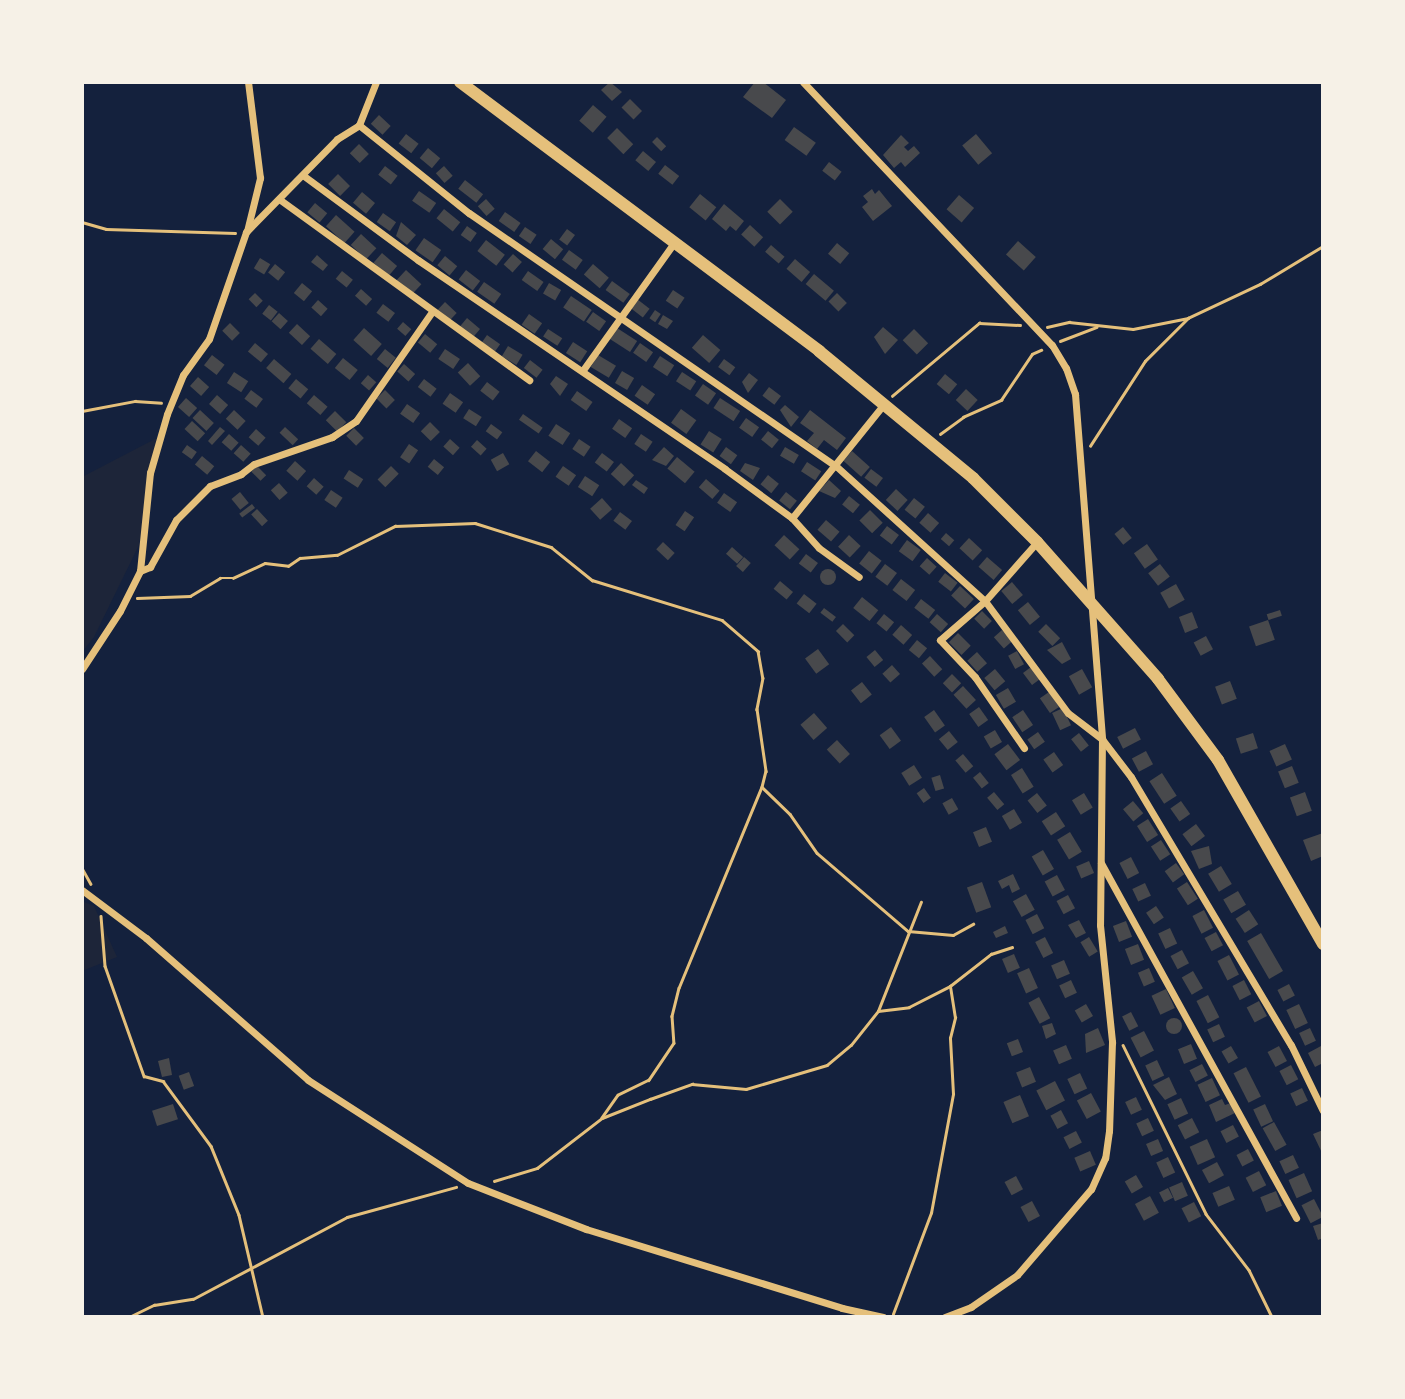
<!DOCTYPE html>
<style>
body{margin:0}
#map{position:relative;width:1405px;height:1399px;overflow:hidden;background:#14213d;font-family:"Noto Sans",sans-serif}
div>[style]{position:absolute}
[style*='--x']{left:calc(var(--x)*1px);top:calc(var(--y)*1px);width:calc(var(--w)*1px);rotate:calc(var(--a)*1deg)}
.green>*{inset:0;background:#1d2539}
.building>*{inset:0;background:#48494c;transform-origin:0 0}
.round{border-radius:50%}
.path>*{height:2.5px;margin:-1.25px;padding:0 1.25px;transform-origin:1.25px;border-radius:1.25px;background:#e5c07b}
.minor>*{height:7px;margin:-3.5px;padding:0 3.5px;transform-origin:3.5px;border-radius:3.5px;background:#e5c07b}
.primary>*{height:12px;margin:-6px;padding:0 6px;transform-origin:6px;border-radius:6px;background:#e5c07b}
span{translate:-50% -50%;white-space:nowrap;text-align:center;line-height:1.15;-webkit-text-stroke:7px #f6f1e7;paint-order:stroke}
.frame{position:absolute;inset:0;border:84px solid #f6f1e7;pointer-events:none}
</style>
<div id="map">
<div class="green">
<div style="clip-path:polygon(157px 438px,139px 545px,94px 637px,82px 652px,82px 477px)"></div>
<div style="clip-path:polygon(82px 901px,94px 906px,117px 957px,82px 971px)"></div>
</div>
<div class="building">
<div style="clip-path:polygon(610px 82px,622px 92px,612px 101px,601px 90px)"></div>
<div style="clip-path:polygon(755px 82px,763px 82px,786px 100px,772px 118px,743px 97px)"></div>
<div style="left:630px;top:99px;width:17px;height:12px;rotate:45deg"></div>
<div style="left:593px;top:105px;width:18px;height:21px;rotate:41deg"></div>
<div style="left:379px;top:115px;width:16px;height:12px;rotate:43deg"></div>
<div style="left:794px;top:127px;width:27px;height:16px;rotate:36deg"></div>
<div style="left:617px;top:128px;width:23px;height:14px;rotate:45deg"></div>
<div style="left:406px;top:134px;width:16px;height:12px;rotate:38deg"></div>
<div style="left:976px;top:134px;width:25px;height:18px;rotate:50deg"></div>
<div style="clip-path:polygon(901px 135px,909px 143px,904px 147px,908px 151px,914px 146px,920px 153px,905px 167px,901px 162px,894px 168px,883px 155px)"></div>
<div style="left:657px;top:137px;width:13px;height:7px;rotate:45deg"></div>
<div style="left:359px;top:144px;width:14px;height:13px;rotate:45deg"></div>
<div style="left:428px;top:148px;width:16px;height:13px;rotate:40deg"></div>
<div style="left:643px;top:151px;width:17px;height:12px;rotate:40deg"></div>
<div style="left:829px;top:162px;width:16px;height:11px;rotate:38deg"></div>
<div style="left:665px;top:165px;width:18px;height:11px;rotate:38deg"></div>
<div style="left:385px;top:166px;width:16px;height:11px;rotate:38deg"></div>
<div style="left:444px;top:166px;width:13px;height:11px;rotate:48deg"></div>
<div style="left:338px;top:174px;width:17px;height:14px;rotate:45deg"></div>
<div style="left:465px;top:180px;width:23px;height:11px;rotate:38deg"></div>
<div style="clip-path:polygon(872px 189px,875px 194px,879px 190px,892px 206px,873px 221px,862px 207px,868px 202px,863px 196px)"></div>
<div style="left:419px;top:191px;width:21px;height:12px;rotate:35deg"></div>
<div style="left:362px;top:192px;width:17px;height:14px;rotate:40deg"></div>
<div style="left:700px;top:194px;width:21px;height:17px;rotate:39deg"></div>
<div style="left:959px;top:195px;width:20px;height:19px;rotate:41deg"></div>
<div style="left:486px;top:199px;width:13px;height:11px;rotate:48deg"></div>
<div style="left:780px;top:199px;width:18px;height:18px;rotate:45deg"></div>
<div style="left:315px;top:203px;width:16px;height:12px;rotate:40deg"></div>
<div style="clip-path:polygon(724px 204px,744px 221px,736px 231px,730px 226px,726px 231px,712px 219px)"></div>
<div style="left:444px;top:209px;width:21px;height:12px;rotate:39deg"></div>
<div style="left:505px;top:212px;width:19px;height:11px;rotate:35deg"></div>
<div style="left:383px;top:213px;width:16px;height:11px;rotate:35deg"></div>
<div style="left:336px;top:215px;width:25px;height:15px;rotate:42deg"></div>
<div style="clip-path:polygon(401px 222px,416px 235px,407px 245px,396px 236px)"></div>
<div style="left:750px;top:225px;width:18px;height:13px;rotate:43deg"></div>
<div style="left:467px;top:226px;width:12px;height:11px;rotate:35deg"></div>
<div style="left:525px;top:227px;width:14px;height:11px;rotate:34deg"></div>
<div style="left:567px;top:229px;width:10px;height:13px;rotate:37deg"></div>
<div style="left:361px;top:234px;width:21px;height:15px;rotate:43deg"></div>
<div style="left:424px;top:238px;width:21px;height:15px;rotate:35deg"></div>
<div style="left:551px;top:239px;width:16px;height:13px;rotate:40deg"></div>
<div style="left:486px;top:240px;width:24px;height:14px;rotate:38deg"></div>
<div style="left:1018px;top:241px;width:24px;height:18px;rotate:42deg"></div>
<div style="left:837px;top:243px;width:16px;height:14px;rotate:40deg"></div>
<div style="left:771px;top:245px;width:18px;height:9px;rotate:41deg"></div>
<div style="left:569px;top:250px;width:17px;height:12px;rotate:36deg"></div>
<div style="left:382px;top:253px;width:20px;height:13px;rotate:41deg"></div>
<div style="left:513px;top:254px;width:12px;height:14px;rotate:42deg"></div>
<div style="clip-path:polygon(317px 255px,328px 265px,323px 271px,311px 262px)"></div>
<div style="left:445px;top:256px;width:16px;height:12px;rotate:40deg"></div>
<div style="left:260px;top:258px;width:12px;height:12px;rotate:31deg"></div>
<div style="left:795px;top:259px;width:20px;height:13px;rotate:41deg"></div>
<div style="left:275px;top:264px;width:13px;height:11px;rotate:39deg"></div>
<div style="left:593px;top:264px;width:21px;height:14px;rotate:41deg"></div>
<div style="left:406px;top:270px;width:21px;height:15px;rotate:43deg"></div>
<div style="left:466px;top:270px;width:18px;height:12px;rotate:38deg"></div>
<div style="left:342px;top:271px;width:14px;height:10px;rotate:39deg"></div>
<div style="left:528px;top:271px;width:19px;height:11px;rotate:35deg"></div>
<div style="left:814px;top:274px;width:26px;height:13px;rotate:40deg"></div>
<div style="left:612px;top:281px;width:22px;height:11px;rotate:36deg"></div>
<div style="left:484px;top:282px;width:21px;height:12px;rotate:35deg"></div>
<div style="left:302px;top:283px;width:13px;height:13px;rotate:39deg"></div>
<div style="left:549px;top:283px;width:14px;height:12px;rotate:30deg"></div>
<div style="left:361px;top:289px;width:15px;height:9px;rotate:42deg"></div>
<div style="left:673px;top:290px;width:14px;height:13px;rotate:34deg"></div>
<div style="left:255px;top:293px;width:11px;height:9px;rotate:45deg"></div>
<div style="left:837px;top:293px;width:14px;height:12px;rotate:45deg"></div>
<div style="left:571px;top:296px;width:25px;height:14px;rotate:34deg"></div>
<div style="left:637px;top:299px;width:16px;height:11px;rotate:38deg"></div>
<div style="left:318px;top:300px;width:13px;height:10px;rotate:42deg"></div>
<div style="left:445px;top:302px;width:16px;height:13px;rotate:43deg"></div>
<div style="left:383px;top:304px;width:15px;height:11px;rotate:37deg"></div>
<div style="left:269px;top:305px;width:11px;height:11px;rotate:38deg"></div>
<div style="left:655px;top:310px;width:7px;height:10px;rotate:34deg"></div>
<div style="left:593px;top:312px;width:16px;height:12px;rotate:35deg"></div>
<div style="left:279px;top:313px;width:12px;height:11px;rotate:42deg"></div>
<div style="left:529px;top:314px;width:16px;height:13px;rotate:35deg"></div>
<div style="clip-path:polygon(663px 315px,673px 321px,667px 329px,658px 324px)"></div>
<div style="left:467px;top:318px;width:17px;height:13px;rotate:40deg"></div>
<div style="left:403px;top:322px;width:11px;height:9px;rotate:41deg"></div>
<div style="left:230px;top:323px;width:14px;height:11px;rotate:45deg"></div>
<div style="left:297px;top:324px;width:18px;height:12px;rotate:43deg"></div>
<div style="clip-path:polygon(883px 327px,898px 340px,885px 354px,874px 337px)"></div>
<div style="left:364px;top:328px;width:24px;height:16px;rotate:42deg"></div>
<div style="left:617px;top:328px;width:24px;height:13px;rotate:33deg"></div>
<div style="left:548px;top:329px;width:17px;height:9px;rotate:33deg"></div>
<div style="left:914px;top:329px;width:20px;height:16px;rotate:45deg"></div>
<div style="left:425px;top:334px;width:16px;height:11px;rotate:40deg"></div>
<div style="left:487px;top:335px;width:16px;height:10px;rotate:35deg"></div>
<div style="left:703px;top:335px;width:23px;height:17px;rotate:41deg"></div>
<div style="left:319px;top:339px;width:23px;height:13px;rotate:41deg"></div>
<div style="left:573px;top:342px;width:17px;height:13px;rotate:33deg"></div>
<div style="left:255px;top:343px;width:17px;height:11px;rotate:40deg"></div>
<div style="left:640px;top:343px;width:16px;height:12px;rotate:35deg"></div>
<div style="left:508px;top:346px;width:17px;height:12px;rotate:31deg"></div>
<div style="left:385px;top:349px;width:14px;height:13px;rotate:39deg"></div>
<div style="left:445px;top:349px;width:18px;height:12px;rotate:34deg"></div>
<div style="left:212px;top:355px;width:16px;height:13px;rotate:38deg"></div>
<div style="left:598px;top:355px;width:21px;height:14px;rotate:31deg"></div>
<div style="left:660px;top:356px;width:17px;height:13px;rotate:33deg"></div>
<div style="left:343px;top:358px;width:19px;height:13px;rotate:39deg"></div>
<div style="left:274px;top:359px;width:23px;height:12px;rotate:41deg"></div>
<div style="left:724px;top:359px;width:14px;height:10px;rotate:36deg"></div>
<div style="left:530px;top:360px;width:16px;height:10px;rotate:38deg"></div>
<div style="left:468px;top:363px;width:18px;height:14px;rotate:47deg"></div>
<div style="left:404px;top:364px;width:15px;height:10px;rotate:42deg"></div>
<div style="left:622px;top:371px;width:14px;height:14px;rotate:30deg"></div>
<div style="left:234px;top:372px;width:17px;height:13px;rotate:33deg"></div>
<div style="left:682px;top:372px;width:17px;height:11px;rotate:33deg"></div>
<div style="clip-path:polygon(749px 373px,758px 380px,748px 393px,742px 382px)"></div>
<div style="left:945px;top:374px;width:16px;height:13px;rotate:40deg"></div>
<div style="left:368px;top:375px;width:11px;height:11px;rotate:41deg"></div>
<div style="clip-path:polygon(556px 376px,568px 384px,560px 396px,550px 384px)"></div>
<div style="left:198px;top:377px;width:15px;height:12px;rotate:42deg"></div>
<div style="left:296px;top:379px;width:16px;height:12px;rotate:40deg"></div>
<div style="left:424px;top:379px;width:16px;height:10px;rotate:38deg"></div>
<div style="left:487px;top:382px;width:16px;height:11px;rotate:38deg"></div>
<div style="left:703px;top:384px;width:16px;height:14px;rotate:35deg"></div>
<div style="left:642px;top:385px;width:16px;height:13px;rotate:35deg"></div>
<div style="left:769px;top:387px;width:15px;height:11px;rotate:37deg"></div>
<div style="left:966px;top:389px;width:16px;height:15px;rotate:43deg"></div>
<div style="left:251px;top:390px;width:15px;height:11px;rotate:37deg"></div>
<div style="left:385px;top:390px;width:14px;height:12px;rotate:45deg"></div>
<div style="left:577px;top:391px;width:19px;height:11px;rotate:35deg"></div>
<div style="left:450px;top:393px;width:16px;height:13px;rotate:35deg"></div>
<div style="left:217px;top:395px;width:15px;height:12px;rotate:42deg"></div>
<div style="left:314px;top:395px;width:18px;height:11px;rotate:41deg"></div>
<div style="left:186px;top:398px;width:15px;height:12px;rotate:42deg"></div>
<div style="left:720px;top:398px;width:24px;height:12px;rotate:33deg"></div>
<div style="left:407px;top:404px;width:16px;height:12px;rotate:35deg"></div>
<div style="clip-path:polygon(785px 405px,799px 417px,791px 427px,780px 410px)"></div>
<div style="left:469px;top:409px;width:15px;height:11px;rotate:32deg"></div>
<div style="left:681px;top:409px;width:19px;height:17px;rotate:36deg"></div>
<div style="left:200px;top:410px;width:19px;height:11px;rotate:43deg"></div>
<div style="left:234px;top:410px;width:16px;height:12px;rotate:43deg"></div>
<div style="clip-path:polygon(810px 410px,846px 438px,837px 450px,824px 440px,817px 449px,807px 441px,814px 433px,800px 423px)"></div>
<div style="left:335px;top:411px;width:16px;height:13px;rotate:45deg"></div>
<div style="left:523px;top:414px;width:24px;height:7px;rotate:35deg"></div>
<div style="left:746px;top:418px;width:16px;height:12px;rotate:35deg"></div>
<div style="left:619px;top:419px;width:16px;height:12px;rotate:35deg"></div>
<div style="left:192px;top:421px;width:18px;height:11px;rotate:43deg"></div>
<div style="left:430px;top:422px;width:14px;height:13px;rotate:45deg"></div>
<div style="left:491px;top:424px;width:14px;height:9px;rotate:36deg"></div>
<div style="left:556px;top:424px;width:17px;height:14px;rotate:33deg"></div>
<div style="clip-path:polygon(220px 427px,225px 431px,212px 445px,208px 441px)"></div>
<div style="left:285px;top:427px;width:18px;height:8px;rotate:43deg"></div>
<div style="left:354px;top:428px;width:14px;height:11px;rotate:45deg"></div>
<div style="left:256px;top:429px;width:13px;height:11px;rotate:42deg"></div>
<div style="left:709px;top:431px;width:15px;height:16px;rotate:32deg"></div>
<div style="left:768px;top:431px;width:14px;height:11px;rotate:39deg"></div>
<div style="left:229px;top:434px;width:13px;height:11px;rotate:42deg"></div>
<div style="left:641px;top:434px;width:14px;height:12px;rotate:34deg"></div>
<div style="left:450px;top:439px;width:13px;height:10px;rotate:42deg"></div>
<div style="left:579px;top:439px;width:14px;height:12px;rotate:34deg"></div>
<div style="left:477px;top:440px;width:13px;height:9px;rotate:42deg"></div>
<div style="left:409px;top:444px;width:11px;height:16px;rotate:34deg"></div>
<div style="left:187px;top:445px;width:12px;height:9px;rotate:35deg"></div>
<div style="left:241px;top:445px;width:13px;height:11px;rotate:42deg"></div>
<div style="clip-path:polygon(664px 447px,674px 456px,666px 466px,652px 460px)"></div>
<div style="left:726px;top:447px;width:14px;height:11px;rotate:36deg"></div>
<div style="left:785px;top:447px;width:16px;height:10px;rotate:30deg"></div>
<div style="left:536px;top:451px;width:18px;height:13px;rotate:38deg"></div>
<div style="left:852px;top:451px;width:24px;height:13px;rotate:42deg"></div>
<div style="left:503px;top:453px;width:13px;height:14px;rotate:61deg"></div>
<div style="left:602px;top:453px;width:15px;height:12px;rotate:37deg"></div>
<div style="left:202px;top:456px;width:16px;height:11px;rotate:40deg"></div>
<div style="left:677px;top:457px;width:23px;height:15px;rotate:40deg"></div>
<div style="left:434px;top:459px;width:13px;height:10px;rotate:39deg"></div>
<div style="left:295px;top:461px;width:15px;height:13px;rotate:42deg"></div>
<div style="left:807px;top:462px;width:17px;height:11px;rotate:33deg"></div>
<div style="left:621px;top:463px;width:18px;height:15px;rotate:43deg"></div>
<div style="clip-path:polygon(745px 463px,760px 468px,753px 480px,740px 471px)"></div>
<div style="left:257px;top:466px;width:13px;height:8px;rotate:45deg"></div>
<div style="left:391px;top:466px;width:11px;height:19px;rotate:45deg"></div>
<div style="left:563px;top:466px;width:16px;height:13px;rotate:35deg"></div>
<div style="left:871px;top:469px;width:15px;height:11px;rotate:37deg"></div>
<div style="left:349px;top:470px;width:17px;height:10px;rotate:33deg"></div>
<div style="left:768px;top:475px;width:14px;height:12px;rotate:39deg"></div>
<div style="left:585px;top:476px;width:17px;height:13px;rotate:33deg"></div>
<div style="left:314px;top:478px;width:13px;height:11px;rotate:42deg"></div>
<div style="left:706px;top:479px;width:18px;height:11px;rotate:41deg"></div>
<div style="clip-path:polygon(636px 480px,648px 488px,644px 494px,632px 485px)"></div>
<div style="clip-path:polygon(829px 480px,841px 491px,835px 498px,819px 491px)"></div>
<div style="left:279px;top:483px;width:13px;height:11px;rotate:48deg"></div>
<div style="left:896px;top:489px;width:16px;height:15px;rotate:43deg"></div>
<div style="left:331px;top:490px;width:14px;height:12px;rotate:34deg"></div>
<div style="left:240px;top:492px;width:14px;height:11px;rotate:51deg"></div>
<div style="left:786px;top:492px;width:14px;height:11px;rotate:39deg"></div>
<div style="left:724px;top:493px;width:16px;height:12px;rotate:35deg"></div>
<div style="left:849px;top:496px;width:14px;height:11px;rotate:39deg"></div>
<div style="left:602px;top:498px;width:15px;height:16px;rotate:48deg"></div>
<div style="left:914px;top:498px;width:14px;height:15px;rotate:39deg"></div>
<div style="left:252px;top:504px;width:5px;height:16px;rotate:53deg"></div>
<div style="left:257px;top:509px;width:16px;height:8px;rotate:47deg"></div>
<div style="left:870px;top:510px;width:18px;height:15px;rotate:45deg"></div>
<div style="left:685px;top:511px;width:11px;height:17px;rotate:34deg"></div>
<div style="left:620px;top:512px;width:15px;height:11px;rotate:37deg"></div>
<div style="left:928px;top:513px;width:15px;height:13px;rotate:42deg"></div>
<div style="left:826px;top:520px;width:18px;height:13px;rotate:41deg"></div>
<div style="left:887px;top:526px;width:15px;height:12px;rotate:37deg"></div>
<div style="left:1123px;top:527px;width:14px;height:11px;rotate:51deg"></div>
<div style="left:946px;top:533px;width:11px;height:8px;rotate:41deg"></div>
<div style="left:784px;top:535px;width:21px;height:14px;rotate:43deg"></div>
<div style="left:849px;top:535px;width:16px;height:16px;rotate:43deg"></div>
<div style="left:969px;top:538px;width:18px;height:14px;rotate:43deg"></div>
<div style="left:907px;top:540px;width:17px;height:14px;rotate:36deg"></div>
<div style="left:663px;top:542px;width:16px;height:10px;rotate:43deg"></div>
<div style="left:1147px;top:544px;width:19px;height:16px;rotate:55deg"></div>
<div style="left:732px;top:547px;width:15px;height:9px;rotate:42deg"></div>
<div style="left:869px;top:551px;width:16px;height:16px;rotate:38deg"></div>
<div style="left:806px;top:554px;width:15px;height:12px;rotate:37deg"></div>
<div style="left:744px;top:557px;width:9px;height:12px;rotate:41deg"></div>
<div style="left:987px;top:557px;width:20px;height:13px;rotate:41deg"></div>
<div style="left:927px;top:558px;width:13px;height:11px;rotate:42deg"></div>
<div style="left:885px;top:564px;width:15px;height:16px;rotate:37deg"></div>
<div style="left:1160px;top:564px;width:16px;height:15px;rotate:52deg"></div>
<div class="round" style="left:820px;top:569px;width:16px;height:16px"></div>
<div style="left:945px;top:573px;width:16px;height:11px;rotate:38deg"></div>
<div style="left:901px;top:579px;width:18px;height:14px;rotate:38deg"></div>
<div style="left:780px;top:581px;width:17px;height:10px;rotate:40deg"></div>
<div style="left:1012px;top:582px;width:17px;height:14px;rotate:50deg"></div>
<div style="left:1176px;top:584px;width:18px;height:18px;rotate:61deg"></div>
<div style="left:960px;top:586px;width:19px;height:13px;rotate:43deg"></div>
<div style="left:804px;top:594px;width:16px;height:12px;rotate:38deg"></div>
<div style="left:862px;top:597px;width:21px;height:14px;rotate:39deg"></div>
<div style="left:921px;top:599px;width:18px;height:11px;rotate:38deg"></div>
<div style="left:1028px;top:602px;width:19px;height:13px;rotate:51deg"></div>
<div style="left:824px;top:608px;width:15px;height:6px;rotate:37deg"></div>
<div style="left:1280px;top:610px;width:6px;height:14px;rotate:72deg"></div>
<div style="left:982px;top:611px;width:14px;height:11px;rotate:45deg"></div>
<div style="left:1192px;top:612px;width:17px;height:14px;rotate:69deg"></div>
<div style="left:884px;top:614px;width:13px;height:12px;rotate:39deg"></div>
<div style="left:937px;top:614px;width:15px;height:11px;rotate:42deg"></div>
<div style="left:1268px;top:620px;width:21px;height:20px;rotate:71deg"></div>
<div style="left:843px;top:624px;width:16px;height:10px;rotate:45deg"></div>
<div style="left:1046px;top:624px;width:20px;height:11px;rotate:45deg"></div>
<div style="left:901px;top:625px;width:15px;height:13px;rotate:42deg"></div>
<div style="left:1002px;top:630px;width:15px;height:11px;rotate:48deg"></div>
<div style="left:958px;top:633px;width:18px;height:13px;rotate:45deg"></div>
<div style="left:1206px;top:636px;width:15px;height:14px;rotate:62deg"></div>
<div style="left:917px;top:640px;width:13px;height:13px;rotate:39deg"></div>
<div style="clip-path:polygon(1062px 642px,1071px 659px,1062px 664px,1047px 650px)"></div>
<div style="left:818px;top:649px;width:19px;height:16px;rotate:54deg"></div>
<div style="left:875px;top:650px;width:13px;height:11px;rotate:51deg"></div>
<div style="left:1017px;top:651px;width:15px;height:10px;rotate:62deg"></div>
<div style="left:977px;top:652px;width:15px;height:13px;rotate:48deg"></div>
<div style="left:930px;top:656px;width:18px;height:11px;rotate:47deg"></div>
<div style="left:892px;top:665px;width:12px;height:13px;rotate:48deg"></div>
<div style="left:1031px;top:667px;width:15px;height:10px;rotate:53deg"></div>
<div style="left:995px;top:669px;width:16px;height:14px;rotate:50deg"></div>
<div style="left:1082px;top:669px;width:21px;height:15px;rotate:61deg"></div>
<div style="left:952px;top:674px;width:13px;height:13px;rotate:45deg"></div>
<div style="left:1230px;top:681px;width:19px;height:16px;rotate:69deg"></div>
<div style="left:862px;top:682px;width:16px;height:14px;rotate:52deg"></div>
<div style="left:963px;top:686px;width:19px;height:13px;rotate:47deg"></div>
<div style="left:1008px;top:688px;width:16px;height:14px;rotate:60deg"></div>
<div style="left:1049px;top:692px;width:18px;height:11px;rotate:56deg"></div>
<div style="left:979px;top:707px;width:16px;height:12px;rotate:55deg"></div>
<div style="left:1063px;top:708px;width:19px;height:12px;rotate:65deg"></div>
<div style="left:934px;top:710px;width:19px;height:12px;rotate:55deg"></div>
<div style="left:1023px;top:710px;width:18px;height:13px;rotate:56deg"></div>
<div style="left:814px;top:713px;width:20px;height:18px;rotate:49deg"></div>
<div style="left:891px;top:727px;width:17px;height:14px;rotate:54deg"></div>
<div style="left:1135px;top:728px;width:13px;height:20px;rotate:63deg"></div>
<div style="left:995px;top:730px;width:14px;height:13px;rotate:60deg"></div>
<div style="left:949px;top:731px;width:14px;height:13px;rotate:51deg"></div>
<div style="left:1038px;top:732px;width:12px;height:13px;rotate:55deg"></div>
<div style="left:1079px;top:733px;width:16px;height:10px;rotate:52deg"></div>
<div style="left:1253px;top:733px;width:16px;height:18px;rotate:72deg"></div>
<div style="left:837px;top:740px;width:19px;height:14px;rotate:47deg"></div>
<div style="left:1008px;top:744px;width:20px;height:17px;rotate:53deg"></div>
<div style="left:1285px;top:744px;width:17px;height:17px;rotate:66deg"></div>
<div style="left:1146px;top:751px;width:15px;height:16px;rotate:62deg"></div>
<div style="left:1054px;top:752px;width:16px;height:13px;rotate:55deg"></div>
<div style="left:963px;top:754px;width:16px;height:10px;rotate:50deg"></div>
<div style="left:914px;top:765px;width:15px;height:15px;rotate:58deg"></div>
<div style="left:1292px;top:766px;width:18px;height:15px;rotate:68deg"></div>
<div style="left:1022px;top:768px;width:22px;height:13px;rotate:58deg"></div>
<div style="left:980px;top:772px;width:14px;height:9px;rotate:51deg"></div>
<div style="left:1162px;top:773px;width:27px;height:15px;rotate:57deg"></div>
<div style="left:940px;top:775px;width:14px;height:9px;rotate:73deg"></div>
<div style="left:924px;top:788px;width:12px;height:9px;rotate:55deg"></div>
<div style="left:994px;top:792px;width:16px;height:9px;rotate:50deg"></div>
<div style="left:1305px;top:792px;width:20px;height:16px;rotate:70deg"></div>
<div style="left:1037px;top:793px;width:16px;height:12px;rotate:52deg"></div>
<div style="left:1084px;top:793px;width:17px;height:14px;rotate:59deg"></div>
<div style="left:952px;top:798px;width:13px;height:11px;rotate:61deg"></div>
<div style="left:1133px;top:801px;width:16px;height:13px;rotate:50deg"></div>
<div style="left:1181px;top:801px;width:16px;height:13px;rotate:55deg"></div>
<div style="left:1014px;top:809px;width:16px;height:14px;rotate:60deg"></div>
<div style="left:1056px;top:812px;width:17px;height:17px;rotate:57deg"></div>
<div style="left:1148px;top:819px;width:19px;height:13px;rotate:58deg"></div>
<div style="left:1196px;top:824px;width:15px;height:17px;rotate:53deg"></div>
<div style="left:986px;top:827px;width:16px;height:14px;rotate:68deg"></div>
<div style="left:1070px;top:832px;width:23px;height:15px;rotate:59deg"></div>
<div style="clip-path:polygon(1323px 833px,1323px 856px,1311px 861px,1303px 840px)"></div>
<div style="left:1161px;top:840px;width:17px;height:12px;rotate:57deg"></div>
<div style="clip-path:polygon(1209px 846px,1212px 864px,1199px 869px,1191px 851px)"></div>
<div style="left:1043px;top:850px;width:22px;height:13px;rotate:60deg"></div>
<div style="left:1131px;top:857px;width:18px;height:13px;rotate:63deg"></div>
<div style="left:1089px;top:861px;width:13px;height:14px;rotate:67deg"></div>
<div style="left:1176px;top:863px;width:14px;height:14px;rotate:54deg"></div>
<div style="left:1221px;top:866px;width:21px;height:15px;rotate:59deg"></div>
<div style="clip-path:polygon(1013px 874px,1020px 889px,1012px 893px,1009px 885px,1002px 889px,998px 881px)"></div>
<div style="left:1057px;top:875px;width:17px;height:14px;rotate:62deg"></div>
<div style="left:982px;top:882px;width:27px;height:16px;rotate:70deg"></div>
<div style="left:1187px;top:882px;width:20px;height:12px;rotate:57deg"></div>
<div style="left:1145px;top:883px;width:14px;height:14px;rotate:65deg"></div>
<div style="left:1238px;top:891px;width:16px;height:17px;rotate:60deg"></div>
<div style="left:1026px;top:894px;width:18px;height:15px;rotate:61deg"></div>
<div style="left:1068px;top:895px;width:15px;height:13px;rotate:62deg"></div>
<div style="left:1156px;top:906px;width:14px;height:12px;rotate:56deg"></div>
<div style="left:1204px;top:910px;width:20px;height:13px;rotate:63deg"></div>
<div style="left:1249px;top:910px;width:17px;height:16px;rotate:57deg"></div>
<div style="left:1037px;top:914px;width:16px;height:13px;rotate:63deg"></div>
<div style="clip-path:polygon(1079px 920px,1086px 933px,1076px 938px,1068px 925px)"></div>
<div style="left:1126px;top:921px;width:17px;height:14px;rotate:69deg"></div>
<div style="clip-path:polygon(1005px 926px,1008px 933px,996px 938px,993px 932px)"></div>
<div style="left:1170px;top:928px;width:17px;height:13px;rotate:65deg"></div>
<div style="left:1216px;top:932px;width:15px;height:13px;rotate:62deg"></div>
<div style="left:1261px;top:933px;width:44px;height:16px;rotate:60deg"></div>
<div style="left:1045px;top:937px;width:18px;height:11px;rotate:63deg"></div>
<div style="left:1089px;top:937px;width:17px;height:10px;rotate:59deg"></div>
<div style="left:1138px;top:944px;width:17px;height:14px;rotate:69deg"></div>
<div style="left:1182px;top:950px;width:15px;height:13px;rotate:62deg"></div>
<div style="left:1014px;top:954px;width:15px;height:13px;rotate:67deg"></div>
<div style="left:1229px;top:955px;width:22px;height:13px;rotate:63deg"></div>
<div style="left:1064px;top:960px;width:15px;height:14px;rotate:67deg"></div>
<div style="left:1029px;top:968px;width:22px;height:13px;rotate:66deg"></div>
<div style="left:1149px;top:968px;width:15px;height:12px;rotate:67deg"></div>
<div style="left:1193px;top:971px;width:20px;height:13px;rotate:60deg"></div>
<div style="left:1071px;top:980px;width:14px;height:13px;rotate:65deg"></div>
<div style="left:1244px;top:980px;width:16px;height:13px;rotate:63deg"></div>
<div style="left:1289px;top:984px;width:13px;height:13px;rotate:63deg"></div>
<div style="left:1166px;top:989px;width:21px;height:16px;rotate:65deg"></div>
<div style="left:1208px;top:995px;width:25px;height:13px;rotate:63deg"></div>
<div style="left:1039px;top:997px;width:24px;height:12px;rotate:62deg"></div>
<div style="left:1259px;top:1001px;width:17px;height:14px;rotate:62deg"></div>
<div style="left:1086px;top:1004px;width:14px;height:13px;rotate:60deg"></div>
<div style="left:1299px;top:1004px;width:21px;height:14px;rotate:65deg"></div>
<div style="left:1131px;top:1012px;width:16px;height:10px;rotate:63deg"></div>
<div class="round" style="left:1166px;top:1018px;width:16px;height:16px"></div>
<div style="clip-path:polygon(1052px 1023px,1056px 1034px,1046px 1039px,1042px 1026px)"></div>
<div style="left:1219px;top:1024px;width:14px;height:13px;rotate:65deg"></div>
<div style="clip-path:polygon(1098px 1028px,1105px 1045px,1086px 1053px,1085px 1034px)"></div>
<div style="left:1310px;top:1028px;width:14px;height:12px;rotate:65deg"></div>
<div style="left:1144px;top:1031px;width:22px;height:15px;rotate:63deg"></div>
<div style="left:1018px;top:1039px;width:14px;height:12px;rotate:69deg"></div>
<div style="left:1191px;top:1044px;width:16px;height:14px;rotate:68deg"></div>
<div style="left:1066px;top:1045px;width:15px;height:14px;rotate:67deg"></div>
<div style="left:1231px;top:1046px;width:14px;height:11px;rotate:60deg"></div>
<div style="left:1279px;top:1046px;width:17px;height:13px;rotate:62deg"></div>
<div style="clip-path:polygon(1321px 1046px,1323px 1063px,1315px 1067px,1308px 1053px)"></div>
<div style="clip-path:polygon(169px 1058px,172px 1075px,162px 1077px,158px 1061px)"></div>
<div style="left:1157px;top:1060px;width:17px;height:13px;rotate:65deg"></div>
<div style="left:1202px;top:1064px;width:13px;height:14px;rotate:63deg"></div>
<div style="left:1291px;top:1065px;width:16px;height:13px;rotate:63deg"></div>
<div style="left:1030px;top:1067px;width:16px;height:15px;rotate:68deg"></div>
<div style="left:1246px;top:1067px;width:33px;height:14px;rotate:63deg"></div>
<div style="left:189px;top:1072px;width:15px;height:11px;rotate:70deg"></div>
<div style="left:1080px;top:1073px;width:17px;height:14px;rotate:65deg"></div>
<div style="clip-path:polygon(1169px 1077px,1177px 1094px,1165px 1100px,1153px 1085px)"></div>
<div style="left:1212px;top:1078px;width:19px;height:16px;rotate:65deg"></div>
<div style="left:1055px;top:1081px;width:22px;height:21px;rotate:63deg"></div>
<div style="left:1302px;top:1088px;width:14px;height:13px;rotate:65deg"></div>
<div style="left:1091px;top:1093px;width:21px;height:16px;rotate:62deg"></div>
<div style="left:1020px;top:1095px;width:23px;height:18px;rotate:67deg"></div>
<div style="left:1136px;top:1097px;width:14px;height:12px;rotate:65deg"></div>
<div style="left:1181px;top:1098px;width:17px;height:15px;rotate:65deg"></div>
<div style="clip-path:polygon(1222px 1099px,1225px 1105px,1231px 1103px,1235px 1113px,1216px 1122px,1209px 1105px)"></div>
<div style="left:173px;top:1104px;width:16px;height:22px;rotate:72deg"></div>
<div style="left:1265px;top:1104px;width:19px;height:13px;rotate:65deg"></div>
<div style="left:1061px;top:1110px;width:15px;height:12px;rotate:62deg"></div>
<div style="left:1148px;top:1118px;width:14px;height:13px;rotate:65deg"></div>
<div style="left:1192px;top:1118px;width:16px;height:16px;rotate:63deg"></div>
<div style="left:1274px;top:1122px;width:26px;height:13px;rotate:61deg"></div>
<div style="left:1233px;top:1125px;width:13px;height:14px;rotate:63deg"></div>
<div style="clip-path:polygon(1323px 1130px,1323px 1155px,1313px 1134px)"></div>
<div style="left:1076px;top:1131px;width:13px;height:14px;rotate:63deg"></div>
<div style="left:1158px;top:1139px;width:13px;height:13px;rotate:67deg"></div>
<div style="left:1207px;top:1139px;width:20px;height:19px;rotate:66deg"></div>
<div style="left:1248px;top:1149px;width:13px;height:13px;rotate:63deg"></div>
<div style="left:1090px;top:1151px;width:15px;height:17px;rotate:67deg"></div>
<div style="left:1293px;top:1155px;width:14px;height:15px;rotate:65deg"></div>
<div style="left:1168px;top:1157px;width:17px;height:13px;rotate:65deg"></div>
<div style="left:1217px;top:1162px;width:15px;height:17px;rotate:62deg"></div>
<div style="left:1259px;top:1171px;width:16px;height:15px;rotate:63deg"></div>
<div style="left:1304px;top:1173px;width:20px;height:17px;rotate:66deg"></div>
<div style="left:1136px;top:1175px;width:14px;height:13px;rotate:60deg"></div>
<div style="left:1016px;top:1176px;width:15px;height:13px;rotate:62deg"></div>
<div style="left:1182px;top:1182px;width:15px;height:14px;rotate:67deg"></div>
<div style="left:1229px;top:1186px;width:15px;height:18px;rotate:67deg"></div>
<div style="left:1168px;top:1188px;width:11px;height:10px;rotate:63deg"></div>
<div style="left:1276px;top:1191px;width:16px;height:17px;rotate:68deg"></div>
<div style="left:1150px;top:1196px;width:19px;height:17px;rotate:62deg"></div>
<div style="left:1314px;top:1199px;width:20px;height:14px;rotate:63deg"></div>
<div style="left:1032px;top:1201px;width:17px;height:13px;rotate:62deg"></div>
<div style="left:1194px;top:1202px;width:16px;height:14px;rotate:63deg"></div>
<div style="clip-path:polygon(1323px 1223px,1323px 1238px,1318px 1240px,1313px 1226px)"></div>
</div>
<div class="path">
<div style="--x:82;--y:222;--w:25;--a:16"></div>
<div style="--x:106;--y:229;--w:129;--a:1.8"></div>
<div style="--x:1047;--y:327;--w:23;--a:-13"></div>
<div style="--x:1069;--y:322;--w:64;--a:6.2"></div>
<div style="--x:1133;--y:329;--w:56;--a:-11.3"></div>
<div style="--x:1060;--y:341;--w:39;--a:-21"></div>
<div style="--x:892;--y:396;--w:114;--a:-40"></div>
<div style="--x:979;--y:323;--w:41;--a:2.8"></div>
<div style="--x:82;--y:411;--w:54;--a:-10.7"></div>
<div style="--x:135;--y:401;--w:26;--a:4"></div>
<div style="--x:940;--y:434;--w:29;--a:-36"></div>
<div style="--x:963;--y:417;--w:42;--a:-24.1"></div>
<div style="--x:1001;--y:400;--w:55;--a:-56"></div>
<div style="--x:1032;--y:354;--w:10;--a:-24"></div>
<div style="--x:1090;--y:446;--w:101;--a:-57.1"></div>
<div style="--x:1145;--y:361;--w:61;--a:-45"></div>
<div style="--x:1188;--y:318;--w:80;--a:-25.3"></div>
<div style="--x:1260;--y:284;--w:74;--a:-31.1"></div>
<div style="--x:137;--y:598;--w:53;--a:-2.2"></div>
<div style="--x:190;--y:596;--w:35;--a:-31"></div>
<div style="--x:220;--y:578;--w:13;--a:0"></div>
<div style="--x:233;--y:578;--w:35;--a:-25"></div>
<div style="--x:265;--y:563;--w:23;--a:7"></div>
<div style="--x:288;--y:566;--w:14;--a:-34"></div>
<div style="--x:300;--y:558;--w:37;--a:-5"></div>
<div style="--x:337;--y:555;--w:65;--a:-26.6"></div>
<div style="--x:395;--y:526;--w:80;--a:-2.1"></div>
<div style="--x:475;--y:523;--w:80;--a:17.5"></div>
<div style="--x:551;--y:547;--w:53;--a:38.8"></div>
<div style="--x:592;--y:580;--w:136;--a:17.1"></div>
<div style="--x:722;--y:620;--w:48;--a:40.7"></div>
<div style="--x:758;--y:651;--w:27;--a:80"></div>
<div style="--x:763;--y:678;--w:32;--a:101"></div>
<div style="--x:757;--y:709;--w:63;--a:81.7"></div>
<div style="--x:766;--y:771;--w:16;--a:104"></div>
<div style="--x:762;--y:787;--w:217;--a:112.4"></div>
<div style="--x:679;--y:988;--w:29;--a:104"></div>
<div style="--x:672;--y:1016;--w:27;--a:86"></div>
<div style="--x:674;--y:1043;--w:45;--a:124"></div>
<div style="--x:649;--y:1080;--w:34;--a:154"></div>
<div style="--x:618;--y:1095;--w:28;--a:125"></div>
<div style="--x:762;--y:787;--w:39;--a:44"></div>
<div style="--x:790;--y:814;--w:47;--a:55.3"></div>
<div style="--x:817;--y:853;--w:120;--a:40.6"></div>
<div style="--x:908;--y:931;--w:45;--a:5.1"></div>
<div style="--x:953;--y:935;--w:23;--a:-29"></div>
<div style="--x:82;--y:868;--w:18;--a:61"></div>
<div style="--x:101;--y:916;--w:50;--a:85.4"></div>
<div style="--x:105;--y:966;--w:117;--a:70.5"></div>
<div style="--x:144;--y:1076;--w:20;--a:15"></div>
<div style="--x:163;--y:1081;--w:81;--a:53.6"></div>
<div style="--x:211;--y:1146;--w:74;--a:67.9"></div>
<div style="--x:239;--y:1215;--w:105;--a:76.8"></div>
<div style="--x:878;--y:1011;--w:117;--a:-68.5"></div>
<div style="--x:1123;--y:1045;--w:188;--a:63.8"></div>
<div style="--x:1206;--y:1214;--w:71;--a:52.5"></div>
<div style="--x:1249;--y:1270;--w:52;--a:63.9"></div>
<div style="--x:494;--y:1181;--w:45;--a:-16.8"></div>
<div style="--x:537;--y:1168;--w:82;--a:-37.6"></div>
<div style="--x:602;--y:1118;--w:52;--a:-21.6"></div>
<div style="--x:650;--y:1099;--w:45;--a:-19.7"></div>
<div style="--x:692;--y:1084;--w:54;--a:5.3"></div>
<div style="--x:746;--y:1089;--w:84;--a:-16.5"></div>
<div style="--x:827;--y:1065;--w:31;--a:-40"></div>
<div style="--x:851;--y:1045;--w:43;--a:-51.5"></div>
<div style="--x:878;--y:1011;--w:31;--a:-7"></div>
<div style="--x:909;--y:1007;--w:46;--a:-27.1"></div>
<div style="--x:950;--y:986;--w:52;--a:-38"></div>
<div style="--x:991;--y:954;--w:22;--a:-18"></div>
<div style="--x:893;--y:1314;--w:108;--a:-69.4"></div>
<div style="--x:931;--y:1213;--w:121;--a:-79.5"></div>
<div style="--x:953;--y:1094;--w:56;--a:-93.1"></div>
<div style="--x:950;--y:1038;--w:21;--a:-76"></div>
<div style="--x:955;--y:1018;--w:32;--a:-99"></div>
<div style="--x:129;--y:1317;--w:28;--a:-26"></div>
<div style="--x:154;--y:1305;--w:39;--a:-9"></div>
<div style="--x:193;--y:1299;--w:174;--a:-28"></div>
<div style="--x:347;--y:1217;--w:113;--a:-15.4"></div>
</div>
<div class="minor">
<div style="--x:803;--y:82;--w:362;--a:46.6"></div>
<div style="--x:1052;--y:345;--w:27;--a:59"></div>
<div style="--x:1066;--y:368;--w:28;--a:71"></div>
<div style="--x:1075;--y:394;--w:346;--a:85.5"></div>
<div style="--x:1102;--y:739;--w:186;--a:90.6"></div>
<div style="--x:1100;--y:925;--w:118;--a:84.1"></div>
<div style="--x:1112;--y:1042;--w:89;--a:91.9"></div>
<div style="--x:1109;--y:1131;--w:27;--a:98"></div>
<div style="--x:1105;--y:1158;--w:34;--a:114"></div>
<div style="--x:1091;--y:1189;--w:113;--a:130.7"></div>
<div style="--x:1017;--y:1275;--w:56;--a:145.2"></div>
<div style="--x:971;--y:1307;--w:28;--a:159"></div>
<div style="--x:359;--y:125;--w:141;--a:38.7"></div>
<div style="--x:469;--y:213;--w:446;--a:34.6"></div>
<div style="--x:836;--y:466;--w:201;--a:42.2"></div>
<div style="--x:985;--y:601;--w:139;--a:53.5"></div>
<div style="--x:1068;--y:713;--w:43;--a:37.4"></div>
<div style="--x:1102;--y:739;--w:48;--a:52.7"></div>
<div style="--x:1131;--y:777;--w:312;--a:59.2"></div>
<div style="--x:1291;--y:1045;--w:73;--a:64.1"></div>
<div style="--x:304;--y:176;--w:142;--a:36.4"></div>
<div style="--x:418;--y:260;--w:371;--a:34.2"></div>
<div style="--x:725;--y:469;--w:83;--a:36.2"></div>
<div style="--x:792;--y:518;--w:40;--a:48"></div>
<div style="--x:819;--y:548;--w:49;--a:35.9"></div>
<div style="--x:279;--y:199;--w:309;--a:35.9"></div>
<div style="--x:247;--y:231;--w:55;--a:-76.2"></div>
<div style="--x:260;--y:178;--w:97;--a:-97.1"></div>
<div style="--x:583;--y:370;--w:156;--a:-54.4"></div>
<div style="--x:792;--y:518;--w:146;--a:-51.1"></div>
<div style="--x:140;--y:571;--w:11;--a:-22"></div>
<div style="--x:150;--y:567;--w:54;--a:-61"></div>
<div style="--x:176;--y:520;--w:48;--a:-45"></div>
<div style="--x:210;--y:486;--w:33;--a:-21"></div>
<div style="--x:241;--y:474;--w:16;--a:-38"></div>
<div style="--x:254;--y:464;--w:83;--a:-19.1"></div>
<div style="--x:332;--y:437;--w:29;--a:-34"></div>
<div style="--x:356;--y:421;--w:131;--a:-55.2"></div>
<div style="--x:82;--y:669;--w:69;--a:-56.8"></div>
<div style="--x:120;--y:611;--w:45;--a:-63.4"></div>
<div style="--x:140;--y:571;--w:99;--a:-84.2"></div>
<div style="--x:150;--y:473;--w:61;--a:-73.9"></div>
<div style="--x:167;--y:414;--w:42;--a:-67.7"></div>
<div style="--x:183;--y:375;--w:44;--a:-54.2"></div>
<div style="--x:209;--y:339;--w:113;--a:-70.9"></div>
<div style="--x:246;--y:232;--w:130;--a:-45.6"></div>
<div style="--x:337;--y:139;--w:26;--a:-32"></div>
<div style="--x:359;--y:125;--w:46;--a:-68.4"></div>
<div style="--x:1024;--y:748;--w:86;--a:-124.6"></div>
<div style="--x:975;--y:677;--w:51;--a:-133.4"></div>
<div style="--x:940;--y:640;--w:60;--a:-40.9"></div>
<div style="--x:985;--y:601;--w:79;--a:-48.6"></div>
<div style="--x:1101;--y:863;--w:405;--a:61.2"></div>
<div style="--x:82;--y:890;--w:80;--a:36.9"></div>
<div style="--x:146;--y:938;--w:215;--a:41.2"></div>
<div style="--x:308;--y:1080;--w:190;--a:32.8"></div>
<div style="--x:468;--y:1183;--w:127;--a:21.3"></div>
<div style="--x:586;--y:1229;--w:268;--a:17.1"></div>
<div style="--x:842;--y:1308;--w:42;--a:12.4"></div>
</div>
<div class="primary">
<div style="--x:460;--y:82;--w:449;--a:36.8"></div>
<div style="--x:819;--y:351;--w:200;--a:39.5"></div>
<div style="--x:973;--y:478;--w:91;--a:45"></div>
<div style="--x:1037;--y:542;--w:183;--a:48.5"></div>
<div style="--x:1158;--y:679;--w:101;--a:53.5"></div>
<div style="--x:1218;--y:760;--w:212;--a:60.3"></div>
</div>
<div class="frame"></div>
</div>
